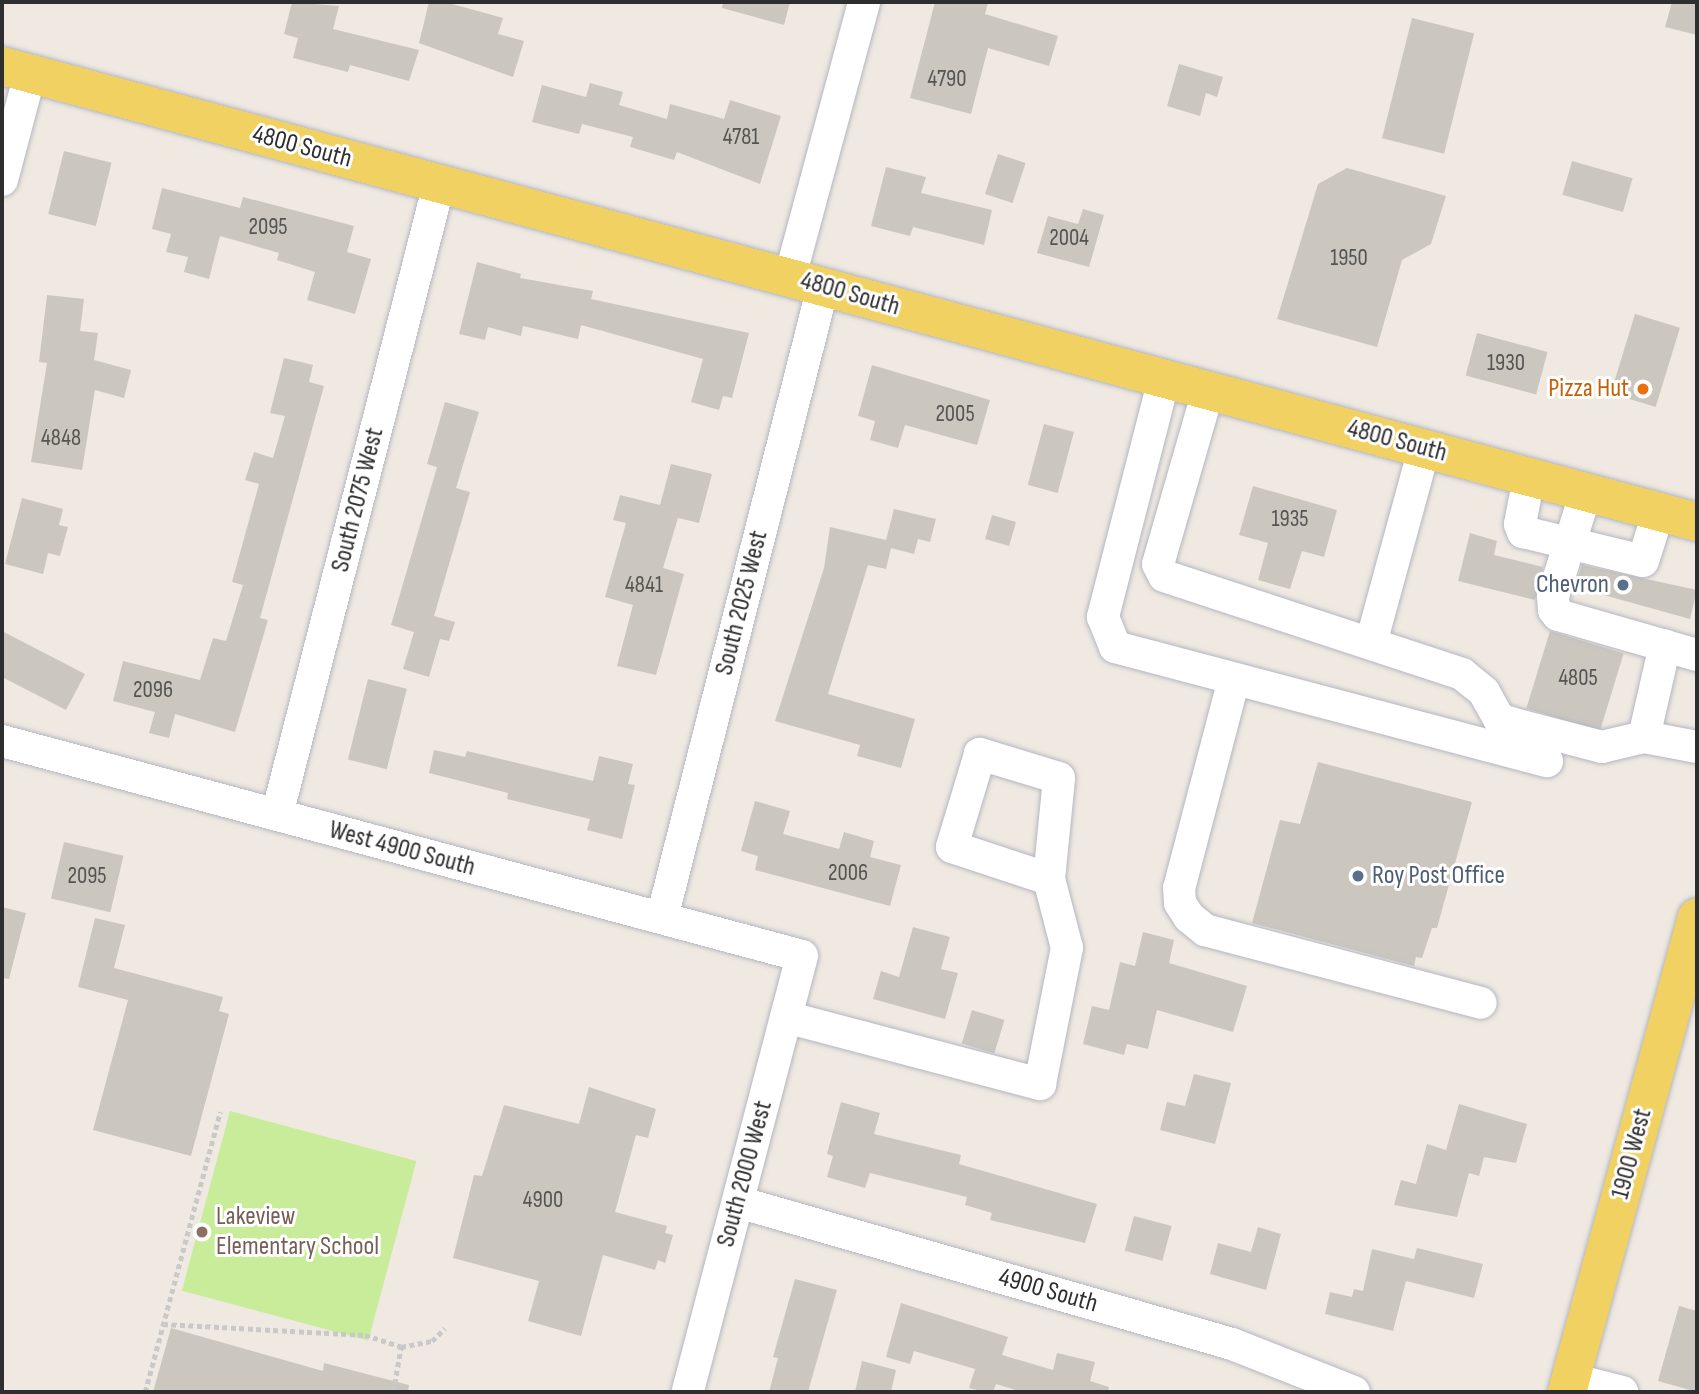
<!DOCTYPE html>
<style>
body{margin:0}
#map{position:relative;width:1699px;height:1394px;overflow:hidden;background:#efe9e1;font-family:"Sofia Sans Condensed",sans-serif}
div>[style]{position:absolute}
[style*='--x']{left:calc(var(--x)*1px);top:calc(var(--y)*1px);width:calc(var(--w)*1px);rotate:calc(var(--a)*1deg)}
.pitch>*{inset:0;background:#c9ec9a;transform-origin:0 0}
.building>*{inset:0;background:#cbc7bf;transform-origin:0 0}
.path>*{height:4.5px;margin-top:-2.25px;transform-origin:0;background:repeating-linear-gradient(90deg,#c9c9c9 0 5px,transparent 0 8.5px)}
.roads{filter:drop-shadow(0 0 2px #b4b7c1) drop-shadow(0 0 2px #b4b7c1)}
.minor>*{height:32px;margin:-16px;padding:0 16px;transform-origin:16px;border-radius:16px;background:#fff}
.major>*{height:38px;margin:-19px;padding:0 19px;transform-origin:19px;border-radius:19px;background:#f2d163}
.dots>*{width:19px;height:19px;translate:-50% -50%;box-sizing:border-box;border:4px solid #fff;border-radius:50%}
span{translate:-50% -50%;white-space:nowrap;text-align:center;line-height:1.15;-webkit-text-stroke:6px #fff;paint-order:stroke}
.number-label{font-size:23px;color:#555452}
.number-label span{-webkit-text-stroke-width:0}
.street-label{font-size:26px;color:#2e2e2e}
.food-label{font-size:26px;color:#c56008}
.right{translate:-100% -50%;text-align:right}
.service-label{font-size:26px;color:#4e5e75}
.left{translate:0 -50%;text-align:left}
.education-label{font-size:26px;color:#785e54}
.frame{position:absolute;inset:0;border:4px solid #2e2e2e;pointer-events:none}
</style>
<div id="map">
<div class="pitch">
<div style="left:230px;top:1111px;width:193px;height:186px;rotate:15deg"></div>
</div>
<div class="building">
<div style="clip-path:polygon(292px 2px,339px 6px,333px 29px,419px 50px,409px 81px,350px 65px,348px 72px,293px 58px,298px 38px,284px 34px)"></div>
<div style="clip-path:polygon(429px 2px,445px 2px,503px 18px,498px 34px,524px 41px,513px 77px,419px 43px)"></div>
<div style="clip-path:polygon(723px 2px,790px 2px,784px 25px,722px 8px)"></div>
<div style="clip-path:polygon(935px 2px,988px 2px,985px 14px,1058px 36px,1049px 66px,988px 48px,971px 114px,910px 98px)"></div>
<div style="clip-path:polygon(1672px 2px,1697px 2px,1697px 35px,1665px 27px)"></div>
<div style="left:1412px;top:18px;width:64px;height:124px;rotate:14deg"></div>
<div style="clip-path:polygon(1179px 64px,1223px 77px,1217px 97px,1206px 93px,1200px 116px,1167px 106px)"></div>
<div style="clip-path:polygon(590px 83px,623px 92px,619px 105px,667px 119px,670px 104px,724px 119px,730px 100px,781px 116px,760px 184px,677px 152px,674px 160px,630px 147px,633px 137px,582px 124px,579px 134px,532px 122px,542px 85px,586px 97px)"></div>
<div style="left:64px;top:151px;width:49px;height:65px;rotate:14deg"></div>
<div style="left:998px;top:154px;width:29px;height:42px;rotate:18deg"></div>
<div style="left:1572px;top:161px;width:63px;height:35px;rotate:16deg"></div>
<div style="clip-path:polygon(886px 167px,926px 177px,921px 193px,992px 210px,984px 245px,913px 227px,910px 236px,871px 226px)"></div>
<div style="clip-path:polygon(1347px 168px,1446px 196px,1431px 244px,1402px 260px,1377px 347px,1277px 319px,1318px 184px)"></div>
<div style="clip-path:polygon(162px 188px,240px 208px,243px 197px,354px 226px,347px 252px,371px 259px,355px 314px,307px 300px,315px 272px,277px 260px,279px 253px,220px 236px,209px 279px,184px 272px,188px 257px,166px 252px,171px 234px,152px 229px)"></div>
<div style="clip-path:polygon(1083px 209px,1104px 215px,1089px 267px,1037px 253px,1048px 216px,1078px 224px)"></div>
<div style="clip-path:polygon(477px 262px,521px 274px,520px 278px,593px 291px,591px 299px,749px 333px,732px 398px,723px 396px,719px 410px,691px 402px,703px 359px,581px 325px,578px 339px,523px 326px,521px 336px,488px 327px,485px 340px,459px 334px)"></div>
<div style="clip-path:polygon(47px 295px,84px 299px,80px 331px,98px 333px,94px 360px,131px 370px,124px 398px,95px 390px,82px 470px,31px 462px,47px 363px,39px 362px)"></div>
<div style="left:1635px;top:314px;width:47px;height:83px;rotate:17deg"></div>
<div style="left:1477px;top:333px;width:73px;height:44px;rotate:15deg"></div>
<div style="clip-path:polygon(284px 358px,313px 365px,309px 382px,324px 386px,260px 618px,268px 620px,235px 732px,175px 714px,169px 738px,149px 733px,155px 712px,113px 701px,123px 661px,200px 680px,213px 638px,226px 641px,243px 585px,232px 582px,259px 484px,245px 480px,254px 452px,273px 458px,285px 416px,270px 413px)"></div>
<div style="clip-path:polygon(872px 365px,990px 400px,977px 445px,905px 425px,898px 448px,870px 440px,875px 421px,858px 416px)"></div>
<div style="clip-path:polygon(445px 402px,479px 412px,456px 488px,470px 492px,434px 616px,455px 622px,449px 641px,440px 639px,429px 677px,403px 669px,414px 632px,391px 625px,437px 467px,427px 464px)"></div>
<div style="left:1044px;top:424px;width:31px;height:63px;rotate:15deg"></div>
<div style="clip-path:polygon(671px 464px,712px 474px,699px 523px,678px 518px,663px 568px,684px 574px,656px 675px,617px 666px,633px 605px,605px 597px,626px 523px,613px 520px,620px 495px,660px 505px)"></div>
<div style="clip-path:polygon(1253px 486px,1337px 510px,1324px 557px,1302px 551px,1290px 589px,1258px 580px,1268px 543px,1239px 535px)"></div>
<div style="clip-path:polygon(22px 498px,63px 509px,59px 525px,68px 527px,60px 556px,48px 553px,43px 574px,5px 564px)"></div>
<div style="clip-path:polygon(894px 509px,936px 519px,930px 542px,918px 539px,914px 554px,891px 548px,886px 569px,868px 565px,828px 694px,915px 719px,901px 768px,857px 756px,860px 745px,775px 721px,824px 568px,830px 527px,886px 540px)"></div>
<div style="left:992px;top:515px;width:25px;height:25px;rotate:16deg"></div>
<div style="clip-path:polygon(1470px 533px,1497px 541px,1494px 555px,1543px 567px,1535px 600px,1458px 581px)"></div>
<div style="clip-path:polygon(1582px 565px,1697px 590px,1690px 619px,1575px 587px)"></div>
<div style="clip-path:polygon(2px 631px,85px 674px,66px 710px,2px 677px)"></div>
<div style="left:1550px;top:631px;width:77px;height:81px;rotate:17deg"></div>
<div style="left:368px;top:679px;width:40px;height:83px;rotate:14deg"></div>
<div style="clip-path:polygon(434px 750px,465px 757px,467px 751px,593px 781px,599px 756px,633px 764px,628px 784px,635px 785px,622px 839px,587px 830px,590px 819px,507px 799px,508px 793px,429px 773px)"></div>
<div style="clip-path:polygon(1318px 762px,1472px 802px,1437px 928px,1432px 928px,1422px 958px,1416px 957px,1414px 966px,1252px 923px,1280px 820px,1300px 824px)"></div>
<div style="clip-path:polygon(755px 801px,790px 811px,783px 834px,839px 849px,844px 832px,874px 841px,870px 857px,901px 865px,890px 906px,755px 870px,758px 856px,741px 851px)"></div>
<div style="left:64px;top:842px;width:61px;height:58px;rotate:13deg"></div>
<div style="clip-path:polygon(2px 907px,26px 913px,9px 979px,2px 978px)"></div>
<div style="clip-path:polygon(95px 918px,125px 925px,114px 968px,223px 997px,219px 1011px,229px 1014px,191px 1156px,93px 1130px,128px 1000px,78px 987px)"></div>
<div style="clip-path:polygon(913px 927px,950px 937px,941px 969px,958px 973px,945px 1019px,873px 999px,881px 971px,899px 977px)"></div>
<div style="clip-path:polygon(1143px 932px,1174px 940px,1169px 963px,1247px 986px,1233px 1032px,1157px 1010px,1148px 1049px,1127px 1044px,1124px 1055px,1083px 1044px,1092px 1006px,1109px 1010px,1120px 962px,1135px 966px)"></div>
<div style="left:972px;top:1010px;width:34px;height:35px;rotate:17deg"></div>
<div style="clip-path:polygon(1194px 1074px,1231px 1083px,1215px 1144px,1160px 1130px,1167px 1102px,1185px 1106px)"></div>
<div style="clip-path:polygon(589px 1087px,656px 1109px,648px 1138px,636px 1135px,615px 1212px,667px 1226px,665px 1233px,673px 1235px,665px 1263px,658px 1260px,655px 1270px,603px 1255px,581px 1336px,528px 1321px,539px 1281px,453px 1258px,474px 1175px,482px 1176px,504px 1105px,579px 1124px)"></div>
<div style="clip-path:polygon(841px 1102px,880px 1113px,874px 1134px,961px 1155px,959px 1164px,1097px 1204px,1085px 1243px,990px 1220px,992px 1213px,965px 1205px,967px 1197px,870px 1173px,865px 1188px,827px 1177px,833px 1156px,827px 1154px)"></div>
<div style="clip-path:polygon(1459px 1104px,1527px 1124px,1516px 1163px,1484px 1157px,1479px 1176px,1469px 1173px,1457px 1217px,1394px 1205px,1401px 1180px,1416px 1184px,1427px 1144px,1446px 1150px)"></div>
<div style="left:1134px;top:1216px;width:39px;height:36px;rotate:15deg"></div>
<div style="clip-path:polygon(1258px 1227px,1281px 1234px,1266px 1290px,1210px 1274px,1218px 1243px,1251px 1252px)"></div>
<div style="clip-path:polygon(1417px 1248px,1483px 1264px,1474px 1298px,1406px 1281px,1393px 1331px,1325px 1314px,1330px 1292px,1352px 1297px,1354px 1289px,1363px 1291px,1372px 1249px,1414px 1259px)"></div>
<div style="clip-path:polygon(795px 1279px,837px 1290px,808px 1392px,769px 1392px,778px 1358px,773px 1357px)"></div>
<div style="clip-path:polygon(901px 1303px,1008px 1337px,1002px 1355px,1053px 1370px,1057px 1353px,1095px 1362px,1090px 1381px,1109px 1387px,1108px 1392px,1022px 1392px,996px 1384px,993px 1392px,985px 1392px,969px 1388px,975px 1369px,914px 1351px,910px 1364px,886px 1357px)"></div>
<div style="clip-path:polygon(1679px 1306px,1697px 1311px,1697px 1392px,1658px 1381px)"></div>
<div style="clip-path:polygon(171px 1328px,323px 1371px,324px 1363px,409px 1385px,408px 1392px,153px 1392px)"></div>
<div style="clip-path:polygon(862px 1361px,896px 1370px,891px 1392px,855px 1392px)"></div>
</div>
<div class="path">
<div style="--x:163;--y:1324;--w:202;--a:3.1"></div>
<div style="--x:365;--y:1335;--w:38;--a:18"></div>
<div style="--x:401;--y:1347;--w:32;--a:-11"></div>
<div style="--x:432;--y:1341;--w:18;--a:-45"></div>
<div style="--x:145;--y:1392;--w:290;--a:-75"></div>
<div style="--x:393;--y:1392;--w:46;--a:-79.9"></div>
</div>
<div class="roads">
<div class="minor">
<div style="--x:2;--y:180;--w:110;--a:-75.2"></div>
<div style="--x:790;--y:277;--w:285;--a:-74.9"></div>
<div style="--x:1164;--y:379;--w:246;--a:104.4"></div>
<div style="--x:1103;--y:617;--w:32;--a:68"></div>
<div style="--x:1115;--y:647;--w:447;--a:14.8"></div>
<div style="--x:1208;--y:391;--w:180;--a:106.1"></div>
<div style="--x:1158;--y:564;--w:13;--a:63"></div>
<div style="--x:1164;--y:576;--w:314;--a:18.2"></div>
<div style="--x:1462;--y:674;--w:28;--a:39"></div>
<div style="--x:1484;--y:692;--w:31;--a:61"></div>
<div style="--x:1499;--y:719;--w:16;--a:18"></div>
<div style="--x:1514;--y:724;--w:91;--a:14.6"></div>
<div style="--x:1602;--y:747;--w:43;--a:-13.4"></div>
<div style="--x:1644;--y:737;--w:54;--a:10.7"></div>
<div style="--x:1529;--y:477;--w:48;--a:100.8"></div>
<div style="--x:1520;--y:524;--w:9;--a:69"></div>
<div style="--x:1523;--y:532;--w:123;--a:13.6"></div>
<div style="--x:1643;--y:561;--w:52;--a:-72.3"></div>
<div style="--x:1586;--y:492;--w:109;--a:107.6"></div>
<div style="--x:1553;--y:596;--w:14;--a:86"></div>
<div style="--x:1554;--y:610;--w:6;--a:51"></div>
<div style="--x:1558;--y:615;--w:145;--a:16.1"></div>
<div style="--x:1371;--y:643;--w:201;--a:-74.7"></div>
<div style="--x:1234;--y:679;--w:216;--a:104.7"></div>
<div style="--x:1179;--y:888;--w:15;--a:86"></div>
<div style="--x:1180;--y:903;--w:17;--a:57"></div>
<div style="--x:1189;--y:917;--w:21;--a:39"></div>
<div style="--x:1205;--y:930;--w:285;--a:14.8"></div>
<div style="--x:1644;--y:737;--w:94;--a:-77.1"></div>
<div style="--x:2;--y:741;--w:828;--a:15.04"></div>
<div style="--x:802;--y:956;--w:451;--a:104.7"></div>
<div style="--x:277;--y:815;--w:651;--a:-75.6"></div>
<div style="--x:662;--y:918;--w:651;--a:-75.69"></div>
<div style="--x:786;--y:1017;--w:263;--a:14.8"></div>
<div style="--x:1040;--y:1084;--w:139;--a:-78.8"></div>
<div style="--x:1067;--y:948;--w:71;--a:-104.6"></div>
<div style="--x:1049;--y:879;--w:101;--a:-84.3"></div>
<div style="--x:1059;--y:778;--w:83;--a:-163.1"></div>
<div style="--x:980;--y:754;--w:97;--a:106.8"></div>
<div style="--x:952;--y:847;--w:102;--a:18.3"></div>
<div style="--x:738;--y:1202;--w:514;--a:16.04"></div>
<div style="--x:1232;--y:1344;--w:131;--a:21.5"></div>
<div style="--x:1571;--y:1379;--w:53;--a:14.3"></div>
</div>
<div class="major">
<div style="--x:2;--y:66;--w:1755;--a:15.06"></div>
<div style="--x:1567;--y:1392;--w:492;--a:-74.7"></div>
</div>
</div>
<div class="dots">
<div style="left:1643px;top:389px;background:#e8710a"></div>
<div style="left:1623px;top:585px;background:#5c6f8a"></div>
<div style="left:1358px;top:876px;background:#5c6f8a"></div>
<div style="left:202px;top:1232px;background:#8d6e63"></div>
</div>
<div class="number-label">
<span style="left:947px;top:79px">4790</span>
<span style="left:741px;top:137px">4781</span>
<span style="left:268px;top:227px">2095</span>
<span style="left:1069px;top:238px">2004</span>
<span style="left:1349px;top:258px">1950</span>
<span style="left:1506px;top:363px">1930</span>
<span style="left:955px;top:414px">2005</span>
<span style="left:61px;top:438px">4848</span>
<span style="left:1290px;top:519px">1935</span>
<span style="left:644px;top:585px">4841</span>
<span style="left:1578px;top:678px">4805</span>
<span style="left:153px;top:690px">2096</span>
<span style="left:848px;top:873px">2006</span>
<span style="left:87px;top:876px">2095</span>
<span style="left:543px;top:1200px">4900</span>
</div>
<div class="street-label">
<span style="left:302px;top:147px;rotate:15deg">4800 South</span>
<span style="left:850px;top:294px;rotate:16deg">4800 South</span>
<span style="left:1397px;top:441px;rotate:15deg">4800 South</span>
<span style="left:358px;top:500px;rotate:-76deg">South 2075 West</span>
<span style="left:742px;top:603px;rotate:-76deg">South 2025 West</span>
<span style="left:402px;top:849px;rotate:15deg">West 4900 South</span>
<span style="left:1632px;top:1154px;rotate:-75deg">1900 West</span>
<span style="left:745px;top:1174px;rotate:-75deg">South 2000 West</span>
<span style="left:1048px;top:1291px;rotate:16deg">4900 South</span>
</div>
<div class="food-label">
<span class="right" style="left:1629px;top:389px">Pizza Hut</span>
</div>
<div class="service-label">
<span class="right" style="left:1609px;top:585px">Chevron</span>
<span class="left" style="left:1372px;top:876px">Roy Post Office</span>
</div>
<div class="education-label">
<span class="left" style="left:216px;top:1232px">Lakeview<br>Elementary School</span>
</div>
<div class="frame"></div>
</div>
